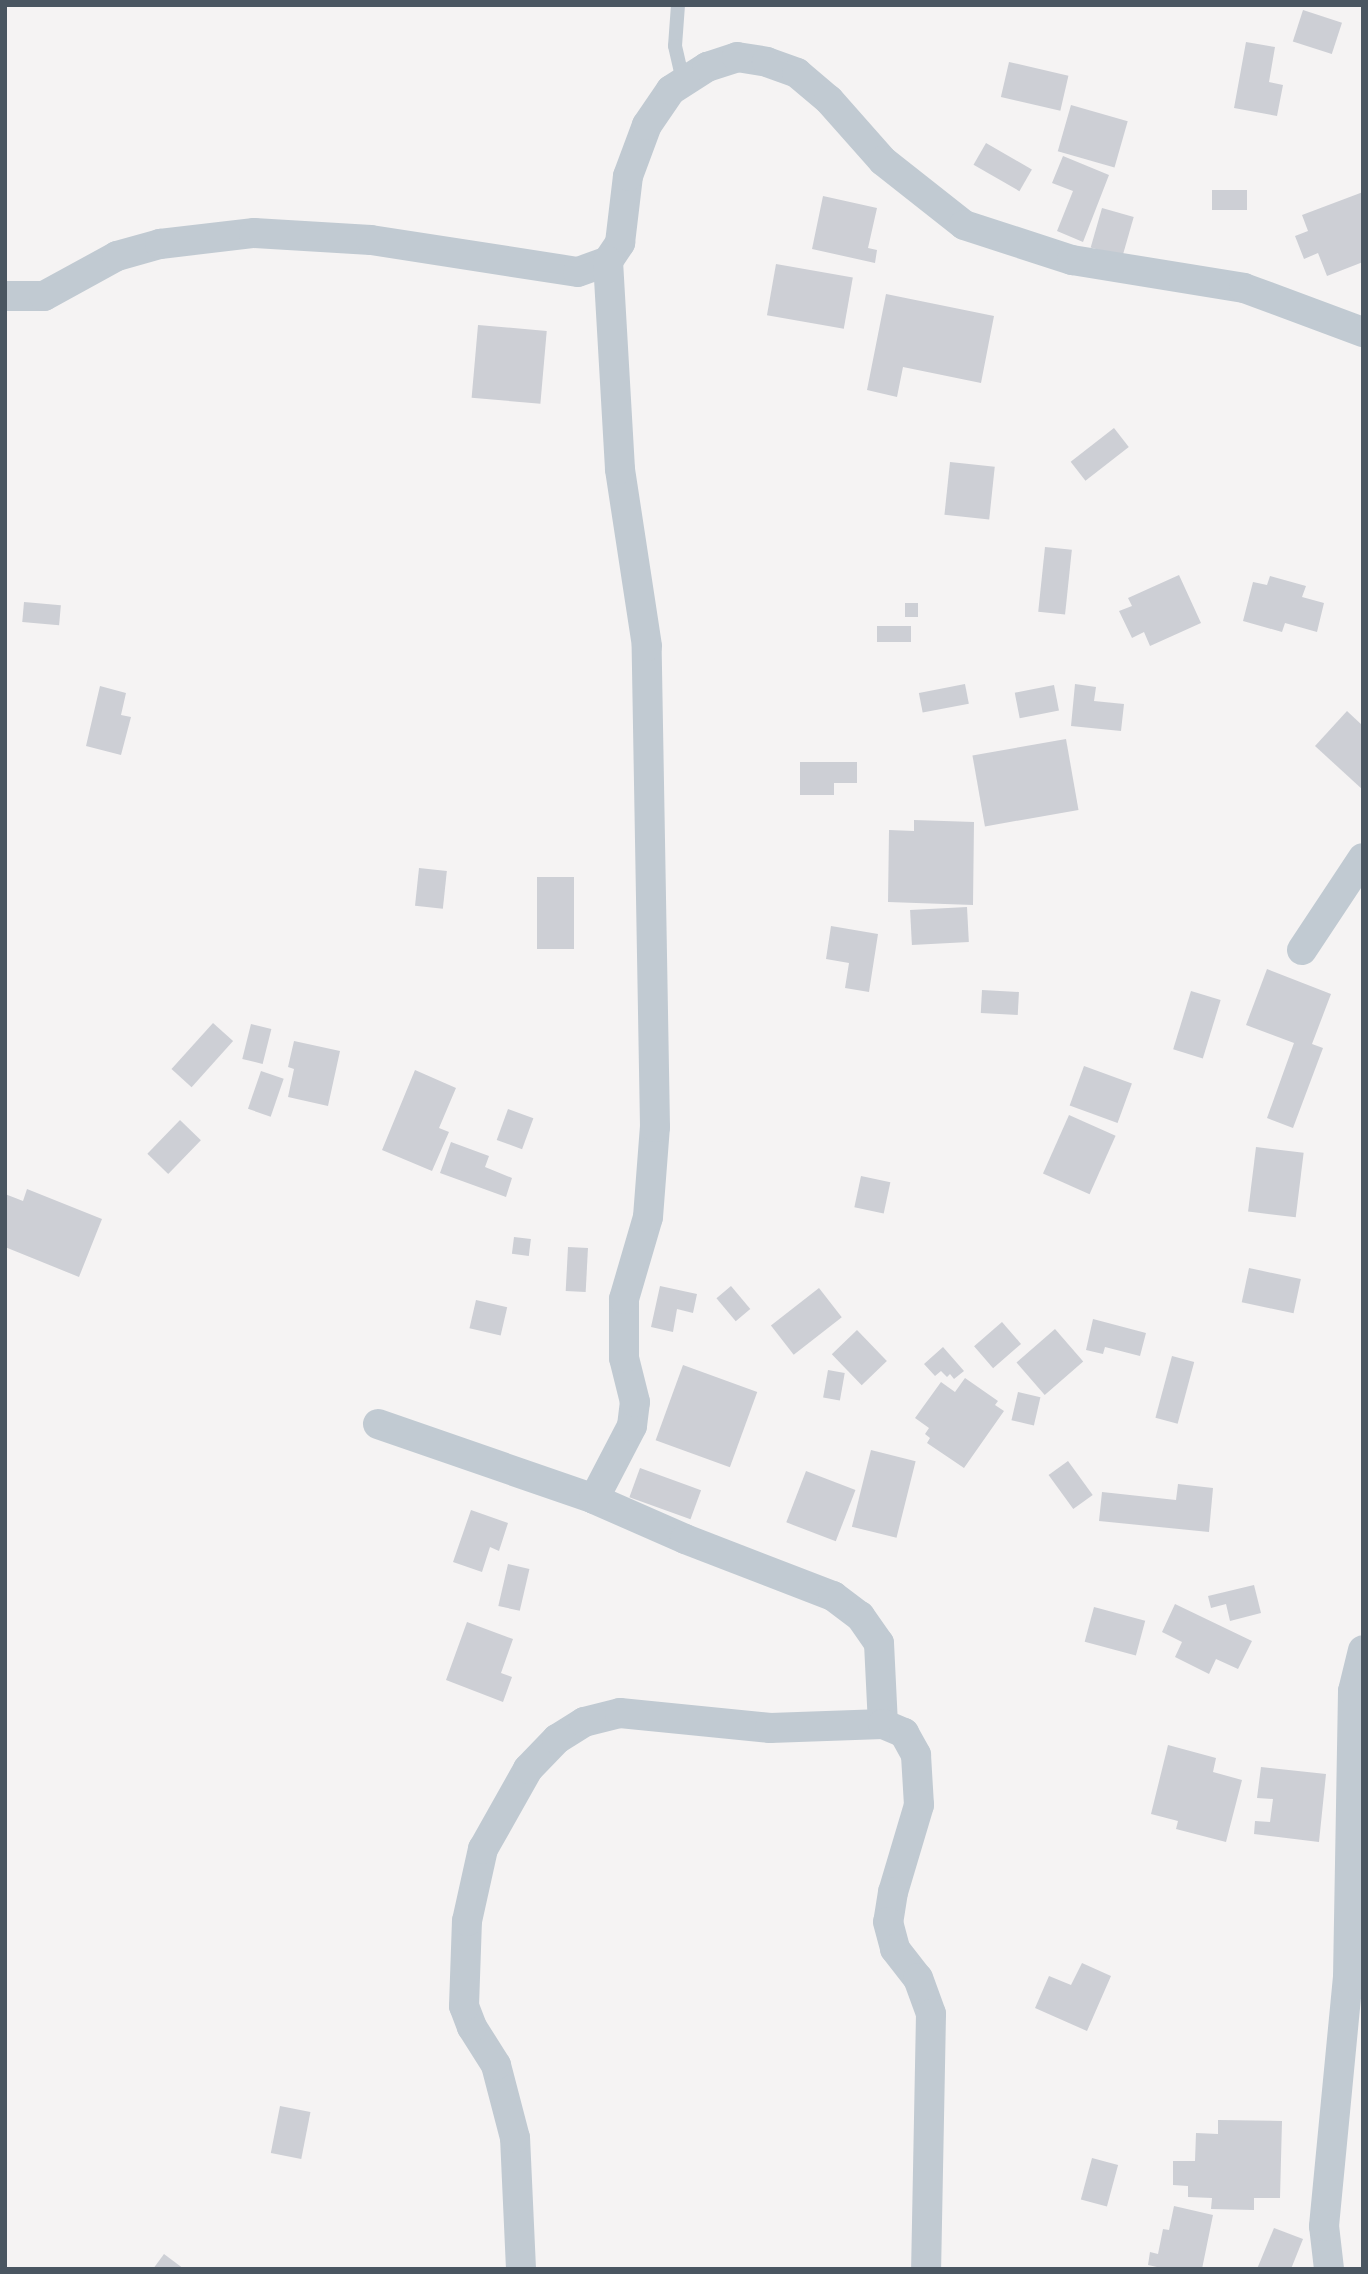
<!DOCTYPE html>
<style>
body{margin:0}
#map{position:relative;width:1368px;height:2274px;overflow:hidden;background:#f5f3f3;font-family:"Titillium Web",sans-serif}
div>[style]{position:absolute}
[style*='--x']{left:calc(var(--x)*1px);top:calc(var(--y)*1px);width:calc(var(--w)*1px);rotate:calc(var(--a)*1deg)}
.building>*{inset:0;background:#cdcfd5;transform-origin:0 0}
.service>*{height:14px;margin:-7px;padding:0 7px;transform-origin:7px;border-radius:7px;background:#c1cad2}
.minor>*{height:30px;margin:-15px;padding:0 15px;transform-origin:15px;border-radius:15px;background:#c1cad2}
span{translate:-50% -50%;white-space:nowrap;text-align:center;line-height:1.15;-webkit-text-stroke:5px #fff;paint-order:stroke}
.frame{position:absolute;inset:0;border:7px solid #4a5661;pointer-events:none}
</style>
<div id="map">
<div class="building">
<div style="left:1303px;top:10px;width:41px;height:33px;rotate:18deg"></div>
<div style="clip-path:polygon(1246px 42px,1275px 47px,1269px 82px,1283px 85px,1277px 116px,1234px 108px)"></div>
<div style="left:1009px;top:62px;width:61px;height:36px;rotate:13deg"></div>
<div style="left:1071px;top:105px;width:59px;height:48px;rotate:16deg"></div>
<div style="left:986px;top:143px;width:53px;height:25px;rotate:30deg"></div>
<div style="clip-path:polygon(1063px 156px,1109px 175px,1083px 242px,1057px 231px,1073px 191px,1052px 183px)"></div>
<div style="left:1212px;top:190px;width:35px;height:20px"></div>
<div style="clip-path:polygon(1363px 192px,1363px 262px,1327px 276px,1318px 253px,1304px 259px,1295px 236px,1308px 231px,1302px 215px)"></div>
<div style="clip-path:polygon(823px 196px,877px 208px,868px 248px,877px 250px,875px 263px,812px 249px)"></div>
<div style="left:1102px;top:208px;width:33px;height:41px;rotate:16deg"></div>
<div style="left:776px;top:264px;width:78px;height:52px;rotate:10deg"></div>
<div style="clip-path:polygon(886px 294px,994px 316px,981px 383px,903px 367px,897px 397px,867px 390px)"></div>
<div style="left:478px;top:325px;width:69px;height:73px;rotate:5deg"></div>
<div style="left:1114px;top:428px;width:24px;height:55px;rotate:52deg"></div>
<div style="left:950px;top:462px;width:45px;height:53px;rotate:6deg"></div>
<div style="left:1045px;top:547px;width:27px;height:65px;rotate:6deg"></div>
<div style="clip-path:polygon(1179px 575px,1201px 623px,1150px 646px,1144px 632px,1132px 638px,1119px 611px,1132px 606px,1128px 598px)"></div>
<div style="clip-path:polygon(1270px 576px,1306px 586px,1302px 597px,1324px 603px,1317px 632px,1285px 623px,1282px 632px,1243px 621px,1253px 582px,1267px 585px)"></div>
<div style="left:24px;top:602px;width:37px;height:20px;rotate:5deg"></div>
<div style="left:905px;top:603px;width:13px;height:14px"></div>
<div style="left:877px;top:626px;width:34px;height:16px"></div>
<div style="left:965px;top:684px;width:20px;height:47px;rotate:79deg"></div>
<div style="clip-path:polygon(1075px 684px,1096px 687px,1094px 701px,1124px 704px,1121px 731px,1071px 726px)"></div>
<div style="left:1054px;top:685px;width:26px;height:40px;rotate:79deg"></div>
<div style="clip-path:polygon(100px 686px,126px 693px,121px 715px,131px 717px,121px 755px,86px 746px)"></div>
<div style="clip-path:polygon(1347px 711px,1363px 726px,1363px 790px,1315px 746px)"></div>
<div style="left:1066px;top:739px;width:72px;height:95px;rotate:80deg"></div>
<div style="clip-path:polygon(800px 762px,857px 762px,857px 783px,834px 783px,834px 795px,800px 795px)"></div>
<div style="clip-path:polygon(914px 820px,974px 822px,973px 905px,888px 902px,889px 830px,914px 831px)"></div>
<div style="left:419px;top:868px;width:28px;height:38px;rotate:6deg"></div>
<div style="left:537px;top:877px;width:37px;height:72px"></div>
<div style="left:967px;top:907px;width:35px;height:57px;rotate:87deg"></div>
<div style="clip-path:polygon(831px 926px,878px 934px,869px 992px,845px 988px,849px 963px,826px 959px)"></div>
<div style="clip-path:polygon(1267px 969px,1331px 994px,1312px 1044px,1323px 1048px,1293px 1128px,1267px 1118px,1294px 1043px,1246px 1025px)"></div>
<div style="left:982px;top:990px;width:37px;height:23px;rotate:3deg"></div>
<div style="left:1191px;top:991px;width:31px;height:61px;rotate:17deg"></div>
<div style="left:213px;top:1023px;width:27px;height:62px;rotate:42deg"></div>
<div style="left:251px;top:1024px;width:21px;height:36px;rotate:14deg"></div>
<div style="clip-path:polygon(294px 1041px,340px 1051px,328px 1106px,288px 1097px,294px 1069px,288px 1067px)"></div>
<div style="left:1084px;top:1066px;width:51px;height:42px;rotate:20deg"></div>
<div style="clip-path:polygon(415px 1070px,456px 1088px,439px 1128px,449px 1132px,432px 1171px,382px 1150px)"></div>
<div style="left:261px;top:1071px;width:24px;height:40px;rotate:19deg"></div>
<div style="left:508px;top:1109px;width:27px;height:33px;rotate:20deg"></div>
<div style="left:1069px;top:1115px;width:51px;height:64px;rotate:24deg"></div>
<div style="left:180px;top:1120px;width:29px;height:47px;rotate:44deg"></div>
<div style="clip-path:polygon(451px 1142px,489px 1156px,485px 1167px,512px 1178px,506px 1197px,440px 1173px)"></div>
<div style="left:1256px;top:1147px;width:48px;height:65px;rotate:7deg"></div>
<div style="left:861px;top:1176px;width:30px;height:32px;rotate:12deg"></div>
<div style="clip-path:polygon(27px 1189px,102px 1219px,79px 1277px,5px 1247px,5px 1194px,23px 1201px)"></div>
<div style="left:514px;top:1237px;width:17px;height:17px;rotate:7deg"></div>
<div style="left:568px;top:1247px;width:20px;height:44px;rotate:3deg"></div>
<div style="left:1249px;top:1268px;width:53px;height:35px;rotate:12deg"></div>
<div style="clip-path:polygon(660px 1286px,697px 1294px,693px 1313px,677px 1309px,673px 1332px,651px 1327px)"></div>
<div style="left:731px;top:1286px;width:30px;height:19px;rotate:50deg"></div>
<div style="left:819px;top:1288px;width:37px;height:61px;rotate:52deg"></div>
<div style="left:476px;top:1300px;width:32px;height:29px;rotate:13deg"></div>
<div style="clip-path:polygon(1093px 1319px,1146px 1333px,1140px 1356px,1105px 1347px,1103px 1354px,1086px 1350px)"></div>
<div style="left:1002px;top:1322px;width:29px;height:37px;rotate:49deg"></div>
<div style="left:1055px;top:1329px;width:43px;height:51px;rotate:49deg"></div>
<div style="left:857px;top:1330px;width:43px;height:35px;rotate:46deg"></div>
<div style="clip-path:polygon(943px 1347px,964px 1371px,954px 1379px,950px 1374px,947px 1377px,941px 1371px,935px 1376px,924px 1364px)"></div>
<div style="left:1172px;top:1356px;width:23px;height:64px;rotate:15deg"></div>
<div style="left:683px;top:1365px;width:79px;height:80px;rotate:20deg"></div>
<div style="left:828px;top:1370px;width:17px;height:28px;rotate:10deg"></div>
<div style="clip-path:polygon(965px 1378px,998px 1401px,995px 1405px,1004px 1411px,964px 1468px,927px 1443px,930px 1438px,925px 1434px,929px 1428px,915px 1418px,941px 1382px,955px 1392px)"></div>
<div style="left:1018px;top:1392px;width:23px;height:29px;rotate:13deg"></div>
<div style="left:871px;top:1450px;width:46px;height:79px;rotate:14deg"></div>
<div style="left:1068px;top:1461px;width:42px;height:24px;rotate:54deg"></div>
<div style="left:640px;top:1468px;width:65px;height:31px;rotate:20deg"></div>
<div style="left:806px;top:1471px;width:53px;height:55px;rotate:21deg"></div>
<div style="clip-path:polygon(1178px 1484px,1213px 1488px,1209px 1532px,1099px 1521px,1102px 1492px,1176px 1500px)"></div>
<div style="clip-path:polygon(471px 1510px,508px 1523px,499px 1551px,490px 1547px,482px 1572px,453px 1562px)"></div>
<div style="left:508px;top:1564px;width:22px;height:43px;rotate:13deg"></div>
<div style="clip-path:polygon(1254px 1585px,1261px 1613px,1230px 1621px,1226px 1604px,1211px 1608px,1208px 1596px)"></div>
<div style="clip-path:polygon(1175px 1604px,1252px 1641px,1238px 1669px,1216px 1659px,1209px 1674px,1175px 1657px,1182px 1642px,1162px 1632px)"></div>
<div style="left:1094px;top:1607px;width:53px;height:36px;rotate:15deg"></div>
<div style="clip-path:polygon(467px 1622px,513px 1639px,501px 1673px,512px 1677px,503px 1702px,446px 1680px)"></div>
<div style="clip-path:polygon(1168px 1745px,1216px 1758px,1213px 1772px,1242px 1780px,1226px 1842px,1176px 1829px,1178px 1821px,1151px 1814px)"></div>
<div style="clip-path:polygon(1261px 1767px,1326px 1774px,1319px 1842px,1254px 1834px,1255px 1821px,1270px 1822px,1273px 1799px,1257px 1798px)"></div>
<div style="clip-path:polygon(1082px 1963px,1111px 1976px,1087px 2031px,1035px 2008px,1049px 1976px,1071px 1985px)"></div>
<div style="left:280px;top:2106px;width:31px;height:48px;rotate:11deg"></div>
<div style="clip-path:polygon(1218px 2120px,1282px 2121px,1280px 2198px,1254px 2198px,1254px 2210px,1211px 2209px,1212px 2198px,1188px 2197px,1188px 2186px,1173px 2185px,1173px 2161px,1195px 2161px,1196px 2133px,1218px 2134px)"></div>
<div style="left:1092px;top:2158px;width:27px;height:43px;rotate:15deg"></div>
<div style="clip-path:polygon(1174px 2206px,1213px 2215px,1202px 2269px,1166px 2269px,1148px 2265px,1150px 2252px,1158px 2254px,1163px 2229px,1169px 2230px)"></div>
<div style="clip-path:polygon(1274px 2228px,1303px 2239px,1291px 2269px,1257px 2269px)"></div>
<div style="clip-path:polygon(164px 2254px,184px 2269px,153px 2269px)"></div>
</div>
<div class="service">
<div style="--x:678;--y:5;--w:41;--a:94.2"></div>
<div style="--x:675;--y:46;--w:37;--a:77"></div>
</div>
<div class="minor">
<div style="--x:5;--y:296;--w:39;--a:0"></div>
<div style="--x:44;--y:296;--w:83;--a:-28.7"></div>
<div style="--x:117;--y:256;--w:45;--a:-15.6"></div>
<div style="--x:160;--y:244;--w:95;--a:-6.7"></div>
<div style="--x:254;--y:233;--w:117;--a:3.4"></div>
<div style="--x:371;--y:240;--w:209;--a:8.8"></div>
<div style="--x:578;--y:272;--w:32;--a:-20"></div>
<div style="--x:608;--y:261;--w:22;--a:-56"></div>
<div style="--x:620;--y:243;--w:67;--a:-83.2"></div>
<div style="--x:628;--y:176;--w:54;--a:-69.6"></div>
<div style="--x:647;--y:125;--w:42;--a:-55.6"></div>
<div style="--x:671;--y:90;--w:43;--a:-32.6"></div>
<div style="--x:707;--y:67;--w:32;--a:-18"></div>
<div style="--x:737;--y:57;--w:30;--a:9"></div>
<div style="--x:767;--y:62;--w:32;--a:20"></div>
<div style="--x:797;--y:73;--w:42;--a:40.2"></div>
<div style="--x:829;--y:100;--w:81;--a:48.5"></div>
<div style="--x:883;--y:161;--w:103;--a:38.3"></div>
<div style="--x:964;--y:225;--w:114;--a:18"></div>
<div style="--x:1072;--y:260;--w:174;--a:9.2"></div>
<div style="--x:1244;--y:288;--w:127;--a:20.3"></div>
<div style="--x:1302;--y:950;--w:110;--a:-56.5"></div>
<div style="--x:378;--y:1424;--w:229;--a:19.1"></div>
<div style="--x:594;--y:1499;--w:99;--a:23.7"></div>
<div style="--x:685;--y:1539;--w:159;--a:21.1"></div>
<div style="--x:833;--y:1596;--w:34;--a:37"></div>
<div style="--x:860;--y:1616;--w:33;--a:55"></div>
<div style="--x:879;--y:1643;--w:81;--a:87.2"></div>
<div style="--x:594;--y:1499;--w:82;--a:-62.5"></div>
<div style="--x:632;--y:1426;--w:24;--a:-83"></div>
<div style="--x:635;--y:1402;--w:45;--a:-104"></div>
<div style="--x:624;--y:1358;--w:59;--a:-90"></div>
<div style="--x:624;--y:1299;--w:85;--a:-73.7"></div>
<div style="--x:648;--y:1217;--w:90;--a:-85.6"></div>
<div style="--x:655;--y:1127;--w:481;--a:-91"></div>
<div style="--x:647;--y:646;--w:179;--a:-98.7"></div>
<div style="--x:620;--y:469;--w:208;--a:-93.3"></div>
<div style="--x:521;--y:2269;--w:131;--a:-92.6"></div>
<div style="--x:515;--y:2138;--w:75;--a:-104.6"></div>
<div style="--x:496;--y:2065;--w:45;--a:-122.3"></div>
<div style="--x:472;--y:2027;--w:22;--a:-111"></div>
<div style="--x:464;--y:2006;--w:85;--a:-88"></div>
<div style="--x:467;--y:1921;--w:74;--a:-77.5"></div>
<div style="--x:483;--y:1849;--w:92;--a:-60.6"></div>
<div style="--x:528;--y:1769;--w:42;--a:-46"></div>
<div style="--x:557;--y:1739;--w:32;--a:-32"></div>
<div style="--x:584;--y:1722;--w:37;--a:-14"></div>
<div style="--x:620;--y:1713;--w:151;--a:5.7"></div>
<div style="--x:770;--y:1728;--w:113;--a:-2"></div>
<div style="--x:883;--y:1724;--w:23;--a:23"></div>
<div style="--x:904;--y:1733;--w:25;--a:61"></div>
<div style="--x:916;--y:1755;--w:50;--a:86.6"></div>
<div style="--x:919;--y:1805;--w:91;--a:106.6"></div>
<div style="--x:893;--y:1892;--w:30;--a:99"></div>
<div style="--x:888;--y:1922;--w:28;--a:75"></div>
<div style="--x:895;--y:1949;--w:37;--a:52"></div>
<div style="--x:918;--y:1978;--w:38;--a:70"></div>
<div style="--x:931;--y:2014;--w:255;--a:91.1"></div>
<div style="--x:1329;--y:2269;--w:43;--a:-96.6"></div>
<div style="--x:1324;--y:2226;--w:249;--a:-84.5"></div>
<div style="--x:1348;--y:1978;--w:287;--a:-89"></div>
<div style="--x:1353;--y:1691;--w:42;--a:-76.3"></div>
</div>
<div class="frame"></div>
</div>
